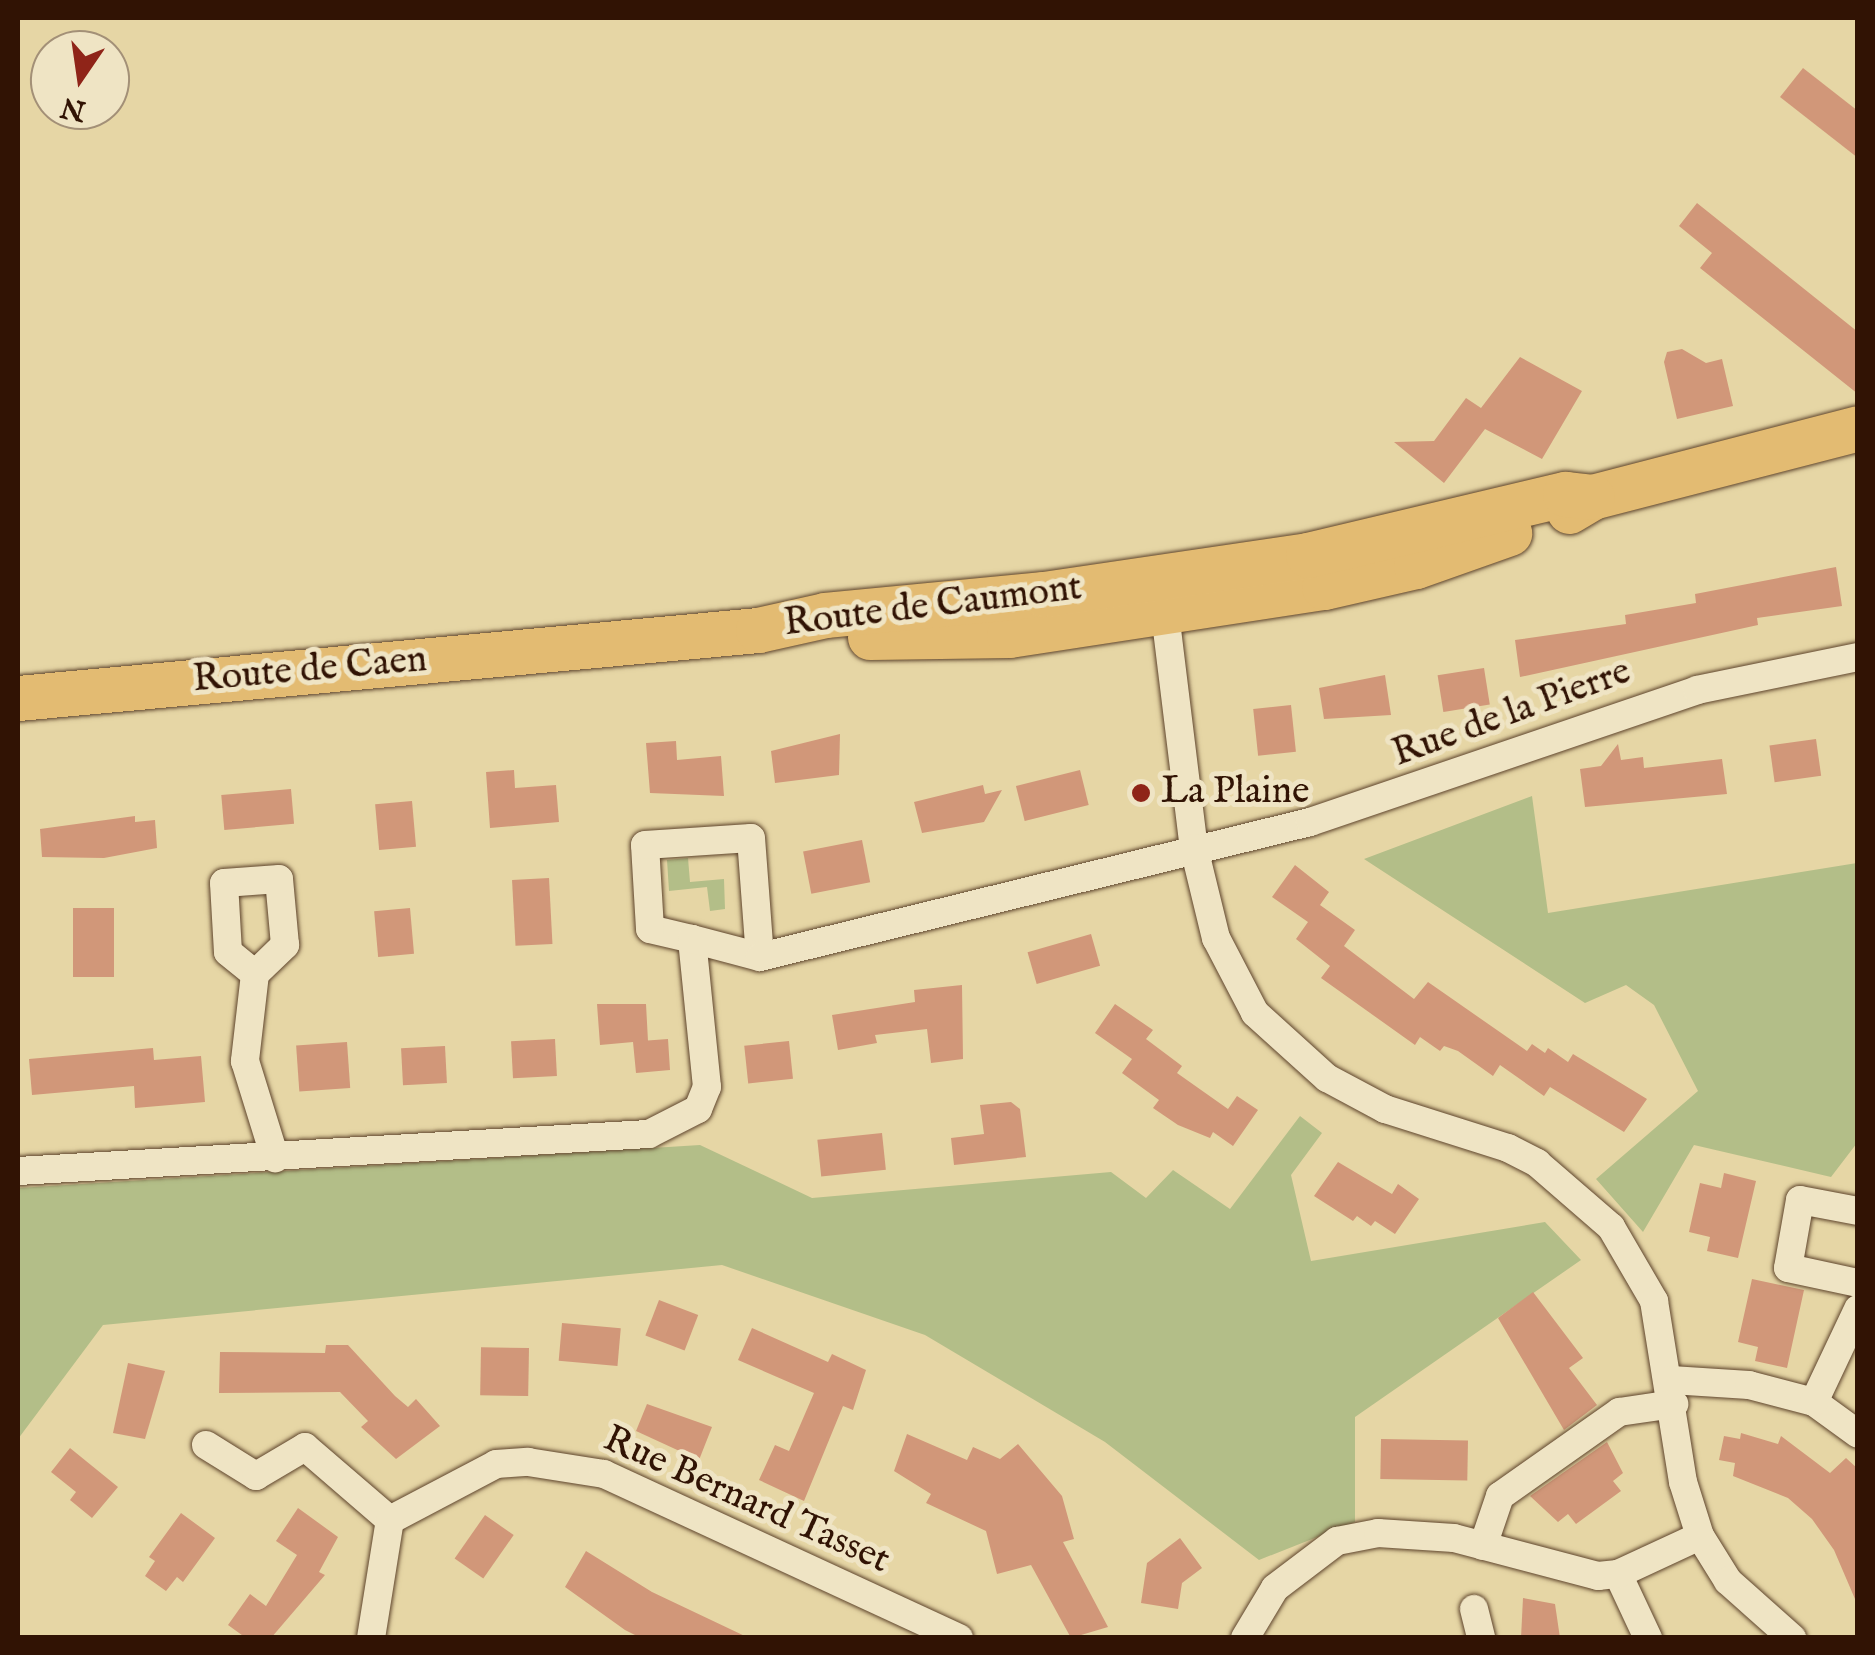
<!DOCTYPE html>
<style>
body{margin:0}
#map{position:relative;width:1875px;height:1655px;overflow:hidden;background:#e6d6a5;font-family:"IM FELL English",serif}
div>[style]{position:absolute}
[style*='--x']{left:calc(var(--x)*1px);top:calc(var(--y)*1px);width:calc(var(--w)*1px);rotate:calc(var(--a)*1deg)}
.green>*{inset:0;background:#b3be88}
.building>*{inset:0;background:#d19779;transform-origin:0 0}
.roads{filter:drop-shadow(0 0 2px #5e442c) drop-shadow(0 0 2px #5e442c)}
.minor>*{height:28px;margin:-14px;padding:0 14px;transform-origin:14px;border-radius:14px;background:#efe4c4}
.primary>*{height:45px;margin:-22.5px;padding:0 22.5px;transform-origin:22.5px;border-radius:22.5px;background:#e3bb72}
.dots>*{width:28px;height:28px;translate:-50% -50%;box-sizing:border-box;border:5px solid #efe4c4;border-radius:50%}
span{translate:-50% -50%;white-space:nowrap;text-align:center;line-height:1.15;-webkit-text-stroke:10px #efe4c4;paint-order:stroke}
.street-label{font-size:38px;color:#311304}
.poi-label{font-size:38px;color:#311304}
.left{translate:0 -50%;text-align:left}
.frame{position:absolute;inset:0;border:20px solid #311304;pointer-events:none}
.north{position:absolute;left:30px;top:30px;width:100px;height:100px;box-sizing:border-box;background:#efe4c4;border:2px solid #a39077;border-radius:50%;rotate:193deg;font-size:28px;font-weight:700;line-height:40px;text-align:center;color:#311304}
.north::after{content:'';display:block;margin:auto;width:35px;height:45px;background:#8f2418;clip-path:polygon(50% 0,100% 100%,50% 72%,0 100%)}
</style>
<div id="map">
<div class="green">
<div style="clip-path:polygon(1532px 796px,1548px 913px,1857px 863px,1857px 1143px,1831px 1177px,1694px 1145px,1643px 1232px,1596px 1179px,1698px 1091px,1654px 1005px,1626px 985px,1585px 1003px,1364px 859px)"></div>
<div style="clip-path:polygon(688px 858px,690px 882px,724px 879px,725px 909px,710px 911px,707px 887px,669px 891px,667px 860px)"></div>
<div style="clip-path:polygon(1300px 1116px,1322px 1133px,1291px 1175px,1311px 1261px,1545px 1222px,1581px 1260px,1355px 1417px,1355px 1522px,1259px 1560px,1105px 1442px,925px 1335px,722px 1265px,103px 1325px,18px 1439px,18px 1188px,700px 1145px,812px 1198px,1111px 1172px,1146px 1198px,1173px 1170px,1230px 1209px)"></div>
</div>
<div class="building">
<div style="clip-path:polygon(1803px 68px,1858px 111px,1858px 158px,1780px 97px)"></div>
<div style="clip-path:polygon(1697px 203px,1858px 332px,1858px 394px,1700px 268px,1712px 253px,1679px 226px)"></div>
<div style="clip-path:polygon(1682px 349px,1706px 363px,1722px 359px,1733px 406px,1677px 419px,1664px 362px,1667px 352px)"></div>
<div style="clip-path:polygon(1520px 357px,1582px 391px,1542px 459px,1485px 429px,1444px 483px,1394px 442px,1434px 441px,1466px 398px,1481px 408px)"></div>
<div style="clip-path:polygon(1836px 567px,1842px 606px,1757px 618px,1758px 625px,1520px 677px,1515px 640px,1626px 624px,1625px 615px,1696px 603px,1695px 594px)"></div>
<div style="left:1484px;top:668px;width:37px;height:47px;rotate:81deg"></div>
<div style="clip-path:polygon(1385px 675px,1391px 715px,1324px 719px,1319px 688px)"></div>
<div style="left:1291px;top:705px;width:47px;height:38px;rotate:84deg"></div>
<div style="clip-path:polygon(840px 734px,839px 775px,775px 783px,771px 751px)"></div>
<div style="left:1816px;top:739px;width:37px;height:47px;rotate:82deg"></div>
<div style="clip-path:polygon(676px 741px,677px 760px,721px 756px,724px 796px,650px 793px,646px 743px)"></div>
<div style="clip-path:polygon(1618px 744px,1621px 760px,1643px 757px,1644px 768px,1722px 759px,1727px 794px,1585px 807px,1580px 769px,1601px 766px)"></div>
<div style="clip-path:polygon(514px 770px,515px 788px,556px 785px,559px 822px,490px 828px,486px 772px)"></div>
<div style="left:1080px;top:770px;width:36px;height:66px;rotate:76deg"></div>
<div style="clip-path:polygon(983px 785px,985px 794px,1002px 790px,984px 822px,922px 833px,914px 802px)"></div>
<div style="left:291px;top:789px;width:35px;height:70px;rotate:85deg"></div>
<div style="left:412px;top:801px;width:46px;height:37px;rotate:85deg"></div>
<div style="clip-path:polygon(135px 816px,135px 822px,155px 820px,157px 848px,104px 858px,42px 857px,40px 829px)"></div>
<div style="left:862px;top:840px;width:43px;height:60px;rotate:79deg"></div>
<div style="clip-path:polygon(1295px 865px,1329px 892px,1320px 905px,1355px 930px,1344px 946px,1414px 999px,1428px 982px,1527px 1051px,1532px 1044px,1545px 1053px,1548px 1048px,1568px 1062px,1573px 1054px,1647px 1099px,1624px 1132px,1550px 1087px,1544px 1096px,1500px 1065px,1493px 1076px,1458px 1051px,1444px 1046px,1440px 1051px,1420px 1037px,1415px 1045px,1321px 978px,1330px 966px,1296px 939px,1308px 922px,1272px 897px)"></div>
<div style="left:549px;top:878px;width:66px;height:37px;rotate:87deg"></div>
<div style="left:114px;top:908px;width:69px;height:41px;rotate:90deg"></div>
<div style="left:410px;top:908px;width:46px;height:36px;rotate:85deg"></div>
<div style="left:1091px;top:934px;width:33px;height:66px;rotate:74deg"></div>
<div style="clip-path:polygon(962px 985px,963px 1059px,931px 1063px,927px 1029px,875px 1035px,877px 1043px,838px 1050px,832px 1015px,915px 1002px,914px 990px)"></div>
<div style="clip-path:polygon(597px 1004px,646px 1004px,648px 1041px,641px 1041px,668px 1039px,670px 1070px,636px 1073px,633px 1042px,600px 1045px)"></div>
<div style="clip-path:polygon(1115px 1004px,1153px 1030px,1146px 1039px,1182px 1066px,1177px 1073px,1228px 1109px,1237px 1096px,1258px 1110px,1233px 1146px,1213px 1132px,1210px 1138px,1178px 1125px,1153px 1108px,1159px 1100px,1122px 1073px,1132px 1059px,1095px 1033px)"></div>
<div style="left:555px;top:1039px;width:37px;height:44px;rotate:87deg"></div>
<div style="left:789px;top:1041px;width:38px;height:45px;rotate:84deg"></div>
<div style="left:347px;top:1042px;width:46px;height:51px;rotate:86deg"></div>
<div style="left:445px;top:1046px;width:37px;height:44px;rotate:87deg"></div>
<div style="clip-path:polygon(153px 1048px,154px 1060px,201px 1056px,205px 1102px,135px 1108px,134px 1086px,32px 1095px,29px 1059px)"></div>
<div style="clip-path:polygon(1011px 1102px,1020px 1109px,1026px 1157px,954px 1165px,951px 1138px,984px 1134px,980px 1105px)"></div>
<div style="left:882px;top:1133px;width:37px;height:65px;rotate:84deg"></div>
<div style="clip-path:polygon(1338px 1162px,1392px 1194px,1398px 1184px,1419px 1199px,1395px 1234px,1375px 1221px,1371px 1226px,1357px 1216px,1353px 1221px,1314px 1196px)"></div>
<div style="clip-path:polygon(1724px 1173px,1756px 1181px,1738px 1258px,1707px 1251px,1710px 1237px,1689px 1232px,1700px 1183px,1721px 1188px)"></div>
<div style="clip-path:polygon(1752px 1279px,1804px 1290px,1787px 1368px,1755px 1361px,1758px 1347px,1738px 1342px)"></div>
<div style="clip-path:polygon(1533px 1292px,1583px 1358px,1569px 1368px,1597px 1405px,1564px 1430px,1498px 1318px)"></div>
<div style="left:659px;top:1300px;width:42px;height:38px;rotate:21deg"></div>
<div style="left:562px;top:1323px;width:59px;height:38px;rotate:5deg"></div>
<div style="clip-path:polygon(752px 1328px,828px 1362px,832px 1354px,866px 1370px,853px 1410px,843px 1406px,804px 1501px,759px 1480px,775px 1445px,789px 1451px,814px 1393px,738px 1360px)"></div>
<div style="clip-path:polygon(326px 1345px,348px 1345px,395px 1396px,408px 1407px,416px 1399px,440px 1426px,396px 1459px,361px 1427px,368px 1421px,340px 1392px,219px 1393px,220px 1352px,325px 1353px)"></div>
<div style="left:529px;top:1348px;width:48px;height:48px;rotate:91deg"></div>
<div style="clip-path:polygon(128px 1363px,165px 1371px,145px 1439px,113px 1433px)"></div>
<div style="clip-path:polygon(647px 1404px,712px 1427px,699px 1460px,636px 1431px)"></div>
<div style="clip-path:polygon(1741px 1433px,1778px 1444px,1781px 1436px,1830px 1473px,1846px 1458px,1858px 1469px,1858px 1606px,1834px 1550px,1812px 1519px,1788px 1498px,1733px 1476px,1735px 1463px,1719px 1460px,1724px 1436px,1740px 1439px)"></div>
<div style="clip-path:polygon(907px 1434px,967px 1460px,973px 1447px,1000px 1459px,1018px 1444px,1062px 1496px,1074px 1539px,1063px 1542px,1108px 1627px,1071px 1638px,1031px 1565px,997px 1574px,986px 1531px,926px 1503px,931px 1494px,894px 1471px)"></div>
<div style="left:1381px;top:1439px;width:87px;height:40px;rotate:1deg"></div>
<div style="clip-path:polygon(1607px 1442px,1623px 1473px,1613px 1481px,1621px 1491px,1576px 1524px,1568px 1514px,1558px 1522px,1530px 1496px)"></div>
<div style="clip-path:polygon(70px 1448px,118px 1487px,92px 1518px,70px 1500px,76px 1492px,51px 1472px)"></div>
<div style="clip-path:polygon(298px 1508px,338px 1537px,319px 1572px,325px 1575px,271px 1638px,246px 1638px,228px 1625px,250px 1594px,266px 1606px,297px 1555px,276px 1541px)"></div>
<div style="clip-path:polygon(181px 1513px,215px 1538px,183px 1582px,177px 1577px,166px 1591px,145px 1576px,155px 1561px,149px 1557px)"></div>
<div style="left:485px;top:1515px;width:35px;height:53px;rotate:35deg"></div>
<div style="clip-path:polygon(1180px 1538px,1202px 1568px,1182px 1583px,1178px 1609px,1141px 1603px,1147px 1563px)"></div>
<div style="clip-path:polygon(586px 1551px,652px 1592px,749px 1638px,641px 1638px,625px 1630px,565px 1587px)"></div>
<div style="clip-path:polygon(1523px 1598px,1555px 1604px,1560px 1638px,1521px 1638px)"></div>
</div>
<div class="roads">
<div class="minor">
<div style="--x:1163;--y:597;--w:253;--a:83"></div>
<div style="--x:1194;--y:848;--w:93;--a:76.3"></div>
<div style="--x:1216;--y:938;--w:85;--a:62.5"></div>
<div style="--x:1255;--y:1013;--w:97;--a:42.1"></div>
<div style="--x:1327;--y:1078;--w:66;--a:28.1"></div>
<div style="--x:1385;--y:1109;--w:129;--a:17.6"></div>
<div style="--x:1508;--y:1148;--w:33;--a:27"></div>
<div style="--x:1537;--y:1163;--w:98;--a:40.9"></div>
<div style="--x:1611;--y:1227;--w:86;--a:59.8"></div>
<div style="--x:1654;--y:1301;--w:183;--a:80.9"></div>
<div style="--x:1683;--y:1482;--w:57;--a:72.5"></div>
<div style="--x:1700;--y:1536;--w:53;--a:58.1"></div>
<div style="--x:1728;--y:1581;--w:86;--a:41.7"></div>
<div style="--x:692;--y:939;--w:43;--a:-166.6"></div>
<div style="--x:650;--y:929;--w:84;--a:-93.4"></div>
<div style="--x:645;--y:845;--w:106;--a:-3.8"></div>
<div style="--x:751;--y:838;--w:119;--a:85.7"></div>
<div style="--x:255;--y:974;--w:42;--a:-44"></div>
<div style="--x:285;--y:945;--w:66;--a:-95.2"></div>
<div style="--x:279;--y:879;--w:55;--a:175.8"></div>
<div style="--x:224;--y:883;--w:69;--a:86.7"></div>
<div style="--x:228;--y:952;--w:35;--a:39"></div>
<div style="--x:255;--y:974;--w:88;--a:96.6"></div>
<div style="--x:245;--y:1061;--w:102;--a:72.8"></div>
<div style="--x:18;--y:1171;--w:632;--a:-3.36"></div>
<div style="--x:649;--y:1134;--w:55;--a:-27"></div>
<div style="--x:698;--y:1109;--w:24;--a:-68"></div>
<div style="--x:707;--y:1087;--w:149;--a:-95.8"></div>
<div style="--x:692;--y:939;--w:70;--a:14.8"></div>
<div style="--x:760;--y:957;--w:566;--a:-13.79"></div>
<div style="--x:1310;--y:822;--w:409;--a:-18.8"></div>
<div style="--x:1697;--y:690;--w:164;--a:-11.6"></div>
<div style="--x:1858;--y:1211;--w:59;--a:-169.3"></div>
<div style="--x:1800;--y:1200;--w:69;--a:100"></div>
<div style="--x:1788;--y:1268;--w:72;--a:12.1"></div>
<div style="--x:1671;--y:1380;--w:78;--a:3.7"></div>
<div style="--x:1749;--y:1385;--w:67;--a:14.7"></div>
<div style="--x:1814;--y:1402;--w:54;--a:36"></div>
<div style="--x:1814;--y:1402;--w:103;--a:-64.7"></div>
<div style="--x:206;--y:1445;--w:59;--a:31.8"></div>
<div style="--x:256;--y:1476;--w:57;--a:-30.6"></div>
<div style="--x:305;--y:1447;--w:112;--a:40.7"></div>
<div style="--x:1483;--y:1546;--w:53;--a:-71.2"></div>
<div style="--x:1500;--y:1496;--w:146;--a:-35.2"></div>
<div style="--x:1619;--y:1412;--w:56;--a:-8.3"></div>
<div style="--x:1618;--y:1574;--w:71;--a:64.9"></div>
<div style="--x:1474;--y:1609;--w:30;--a:76"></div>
<div style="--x:371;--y:1638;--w:120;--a:-80.9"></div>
<div style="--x:390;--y:1520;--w:120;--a:-27.8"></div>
<div style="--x:496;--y:1464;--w:32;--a:-4"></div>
<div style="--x:528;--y:1462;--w:77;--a:9"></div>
<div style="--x:604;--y:1474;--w:391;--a:24.8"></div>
<div style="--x:1245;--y:1638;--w:58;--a:-59"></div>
<div style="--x:1275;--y:1588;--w:78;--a:-37.2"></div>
<div style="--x:1337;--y:1541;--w:42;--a:-11"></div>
<div style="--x:1378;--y:1533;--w:76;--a:3.8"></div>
<div style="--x:1454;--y:1538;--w:149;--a:14.8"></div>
<div style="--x:1598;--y:1576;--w:20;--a:-6"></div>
<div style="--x:1618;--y:1574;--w:90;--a:-24.9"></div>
</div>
<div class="primary">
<div style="--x:1569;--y:511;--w:27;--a:-31"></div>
<div style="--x:1592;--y:497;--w:275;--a:-14.5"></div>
<div style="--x:870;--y:637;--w:139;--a:-0.8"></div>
<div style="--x:1009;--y:635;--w:319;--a:-8.7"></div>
<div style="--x:1324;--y:587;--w:94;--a:-12.9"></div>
<div style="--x:1416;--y:566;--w:99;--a:-19.5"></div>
<div style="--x:18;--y:698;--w:743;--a:-5.25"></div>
<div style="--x:758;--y:630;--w:69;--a:-12.6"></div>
<div style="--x:825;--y:615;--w:220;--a:-5.5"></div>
<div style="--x:1044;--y:594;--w:267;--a:-8.4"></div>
<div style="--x:1308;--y:555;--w:264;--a:-13.4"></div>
<div style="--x:1565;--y:494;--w:27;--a:6"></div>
</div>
</div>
<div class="dots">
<div style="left:1141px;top:793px;background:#8f2418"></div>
</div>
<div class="street-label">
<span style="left:933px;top:607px;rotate:-7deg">Route de Caumont</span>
<span style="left:310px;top:671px;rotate:-5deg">Route de Caen</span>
<span style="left:1512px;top:714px;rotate:-20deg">Rue de la Pierre</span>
<span style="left:746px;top:1501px;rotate:24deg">Rue Bernard Tasset</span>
</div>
<div class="poi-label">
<span class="left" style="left:1161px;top:793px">La Plaine</span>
</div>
<div class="frame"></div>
<div class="north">N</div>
</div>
